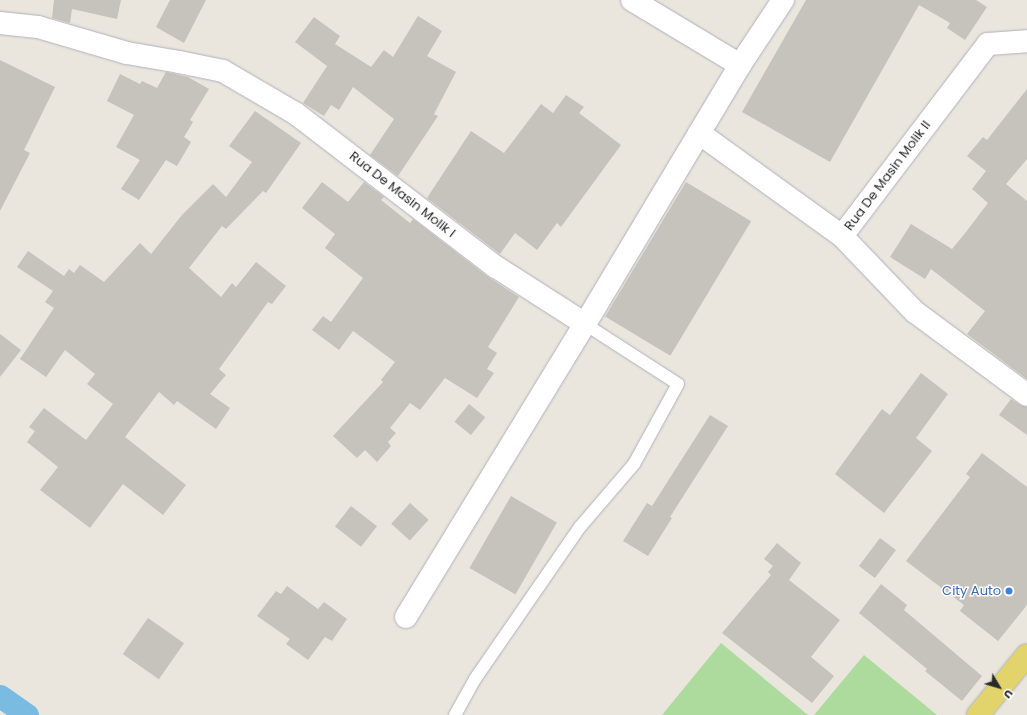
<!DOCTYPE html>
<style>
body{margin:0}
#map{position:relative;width:1027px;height:715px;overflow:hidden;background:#eae6dd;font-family:Poppins,sans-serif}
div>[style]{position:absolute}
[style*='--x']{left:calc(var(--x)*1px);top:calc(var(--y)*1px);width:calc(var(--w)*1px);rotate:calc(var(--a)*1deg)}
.green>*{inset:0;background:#addb9e}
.canal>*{height:23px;margin:-11.5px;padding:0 11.5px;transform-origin:11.5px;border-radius:11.5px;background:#7abbe2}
.building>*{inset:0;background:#c6c2bc;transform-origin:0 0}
.roads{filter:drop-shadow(0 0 1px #b0b1bc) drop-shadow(0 0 1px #b0b1bc)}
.service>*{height:12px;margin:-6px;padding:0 6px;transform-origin:6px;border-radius:6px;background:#fff}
.minor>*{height:22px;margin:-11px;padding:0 11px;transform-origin:11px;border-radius:11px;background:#fff}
.primary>*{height:22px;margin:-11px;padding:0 11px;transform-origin:11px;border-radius:11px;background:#e2d36a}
.dots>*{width:11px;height:11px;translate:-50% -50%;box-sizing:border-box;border:2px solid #fff;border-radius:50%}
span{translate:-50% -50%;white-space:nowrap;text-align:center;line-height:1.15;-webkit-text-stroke:3px #fff;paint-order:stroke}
.street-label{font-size:13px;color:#292929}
.shop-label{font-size:13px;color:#366cbe}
.right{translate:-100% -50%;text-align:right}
.north{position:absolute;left:979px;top:667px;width:40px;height:40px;-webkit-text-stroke:3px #fff;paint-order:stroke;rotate:128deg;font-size:11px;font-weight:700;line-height:16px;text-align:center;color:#292929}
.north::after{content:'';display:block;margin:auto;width:14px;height:18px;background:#292929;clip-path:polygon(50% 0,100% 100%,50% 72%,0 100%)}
</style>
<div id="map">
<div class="green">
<div style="clip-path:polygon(721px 643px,808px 715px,662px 715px)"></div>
<div style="clip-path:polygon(864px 655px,937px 715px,814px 715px)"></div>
</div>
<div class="canal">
<div style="--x:0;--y:696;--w:33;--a:35"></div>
</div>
<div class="building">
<div style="clip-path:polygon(54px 0,121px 0,117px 19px,72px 9px,70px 23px,52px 18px)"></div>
<div style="clip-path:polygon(170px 0,206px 0,184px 43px,156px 27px)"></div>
<div style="clip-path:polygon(806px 0,976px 0,987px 7px,965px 40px,947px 28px,950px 23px,919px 5px,830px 162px,742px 112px)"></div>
<div style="clip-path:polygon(418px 16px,442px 31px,427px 56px,456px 72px,434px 114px,438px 116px,398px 176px,370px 155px,394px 119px,353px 87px,339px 110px,331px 105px,324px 116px,303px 103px,327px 66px,295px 42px,314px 17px,340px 36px,335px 44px,371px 67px,384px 50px,393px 57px)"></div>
<div style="clip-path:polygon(0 60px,55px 87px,24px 150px,30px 153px,0 211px)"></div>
<div style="clip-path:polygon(166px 72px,188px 77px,209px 89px,190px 120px,193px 122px,184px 137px,191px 142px,177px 166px,166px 160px,139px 200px,121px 189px,140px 160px,116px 147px,134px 115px,107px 101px,120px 74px,140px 84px,142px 81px,157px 88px)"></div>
<div style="clip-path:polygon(1027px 89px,1027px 159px,1006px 184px,1027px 201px,1027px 379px,967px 334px,985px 311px,931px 269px,925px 279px,890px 257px,911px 224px,952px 249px,966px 232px,988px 203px,972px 189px,986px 171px,967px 156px,983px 137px,987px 140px)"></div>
<div style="clip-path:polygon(566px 95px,584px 107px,579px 113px,621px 145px,561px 227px,557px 223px,537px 250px,515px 233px,500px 254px,427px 198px,471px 131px,504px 153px,541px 104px,553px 113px)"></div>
<div style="clip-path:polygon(255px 111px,301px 143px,266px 193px,263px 191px,226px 229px,222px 226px,189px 268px,221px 297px,232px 283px,236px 287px,256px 262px,286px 286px,272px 304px,268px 302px,219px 369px,226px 375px,210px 394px,230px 408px,216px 429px,177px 401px,174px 405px,159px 392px,125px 437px,186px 485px,163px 515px,123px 484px,90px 528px,40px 490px,58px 467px,27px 442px,35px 431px,29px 427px,44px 408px,86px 440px,113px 404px,87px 384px,95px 374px,65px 350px,46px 377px,20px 359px,54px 308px,45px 302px,53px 291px,17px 267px,28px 251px,64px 276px,69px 269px,74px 273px,80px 265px,104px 282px,140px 243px,151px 254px,182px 215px,213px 184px,226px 197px,252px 162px,229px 146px)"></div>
<div style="clip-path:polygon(322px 182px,348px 202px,364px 182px,384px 197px,381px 200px,410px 223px,413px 219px,488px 277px,519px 297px,488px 347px,497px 353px,487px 369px,494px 373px,477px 398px,445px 378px,420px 410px,410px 403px,390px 428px,396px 433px,388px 442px,391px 446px,377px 462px,365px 450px,357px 458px,333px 436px,383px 382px,381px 380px,395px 362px,353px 331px,339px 350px,312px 330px,323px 316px,331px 322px,363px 278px,325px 248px,335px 234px,302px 208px)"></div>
<div style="left:686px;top:182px;width:76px;height:157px;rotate:31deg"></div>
<div style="clip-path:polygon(0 334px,21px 350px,0 377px)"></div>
<div style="clip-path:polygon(921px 373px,948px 394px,916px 438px,932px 451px,884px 513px,835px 474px,882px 409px,890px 415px)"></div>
<div style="clip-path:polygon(1011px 399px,1020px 405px,1027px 407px,1027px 435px,999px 415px)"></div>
<div style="left:469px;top:404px;width:21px;height:23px;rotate:39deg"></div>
<div style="clip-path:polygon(710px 415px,728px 426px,670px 517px,672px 518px,648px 556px,623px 541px,647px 503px,652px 506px)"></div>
<div style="clip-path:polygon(982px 453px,1027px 487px,1027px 605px,998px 641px,960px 611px,964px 605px,906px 561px,970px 477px,966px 474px)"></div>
<div style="left:511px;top:496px;width:53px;height:83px;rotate:30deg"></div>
<div style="left:410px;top:503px;width:25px;height:28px;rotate:42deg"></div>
<div style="left:351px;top:506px;width:33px;height:26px;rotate:38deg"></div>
<div style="left:880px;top:538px;width:20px;height:35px;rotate:37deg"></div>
<div style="clip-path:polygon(777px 543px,801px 563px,789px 580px,840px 620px,811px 657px,834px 676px,812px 703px,722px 633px,771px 575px,768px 572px,773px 566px,764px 559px)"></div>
<div style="clip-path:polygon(881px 584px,907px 605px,904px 610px,982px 676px,962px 701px,925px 671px,927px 669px,859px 613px)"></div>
<div style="clip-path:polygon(287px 586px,318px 609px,324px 602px,347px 619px,332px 641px,325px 637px,308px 660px,286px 644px,290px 639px,257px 616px,276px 591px,281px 594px)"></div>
<div style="left:148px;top:618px;width:44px;height:44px;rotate:35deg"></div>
</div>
<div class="roads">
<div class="service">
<div style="--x:455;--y:715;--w:41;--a:-60.9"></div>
<div style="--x:475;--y:679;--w:185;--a:-55.4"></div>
<div style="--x:580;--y:527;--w:83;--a:-49.4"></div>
<div style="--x:634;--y:464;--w:91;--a:-61.2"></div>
<div style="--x:678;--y:384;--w:111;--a:-147.2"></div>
</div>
<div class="minor">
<div style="--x:632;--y:0;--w:126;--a:31"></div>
<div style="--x:0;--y:23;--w:38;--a:6"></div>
<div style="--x:38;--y:27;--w:93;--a:16.3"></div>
<div style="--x:127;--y:53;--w:53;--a:9.8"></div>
<div style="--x:179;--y:62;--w:45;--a:11.6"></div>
<div style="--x:223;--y:71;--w:83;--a:30.3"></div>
<div style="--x:295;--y:113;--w:253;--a:37.5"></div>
<div style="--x:496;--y:267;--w:106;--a:32.6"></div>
<div style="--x:585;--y:324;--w:302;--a:-59.1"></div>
<div style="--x:740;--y:65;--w:78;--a:-56.5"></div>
<div style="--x:699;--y:133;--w:176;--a:35.8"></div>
<div style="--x:842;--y:236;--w:241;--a:-52.8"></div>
<div style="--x:988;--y:44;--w:39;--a:-4"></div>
<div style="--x:842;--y:236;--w:105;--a:46.2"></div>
<div style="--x:915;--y:312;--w:139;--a:36.5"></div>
<div style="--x:406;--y:617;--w:343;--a:-58.6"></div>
</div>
<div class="primary">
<div style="--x:978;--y:715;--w:77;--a:-50.8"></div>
</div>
</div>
<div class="dots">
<div style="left:1009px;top:591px;background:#3f7fe0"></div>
</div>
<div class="street-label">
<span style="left:888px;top:176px;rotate:-53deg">Rua De Masin Molik II</span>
<span style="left:402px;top:195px;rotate:38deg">Rua De Masin Molik I</span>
</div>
<div class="shop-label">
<span class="right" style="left:1001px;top:591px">City Auto</span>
</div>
<div class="north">U</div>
</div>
